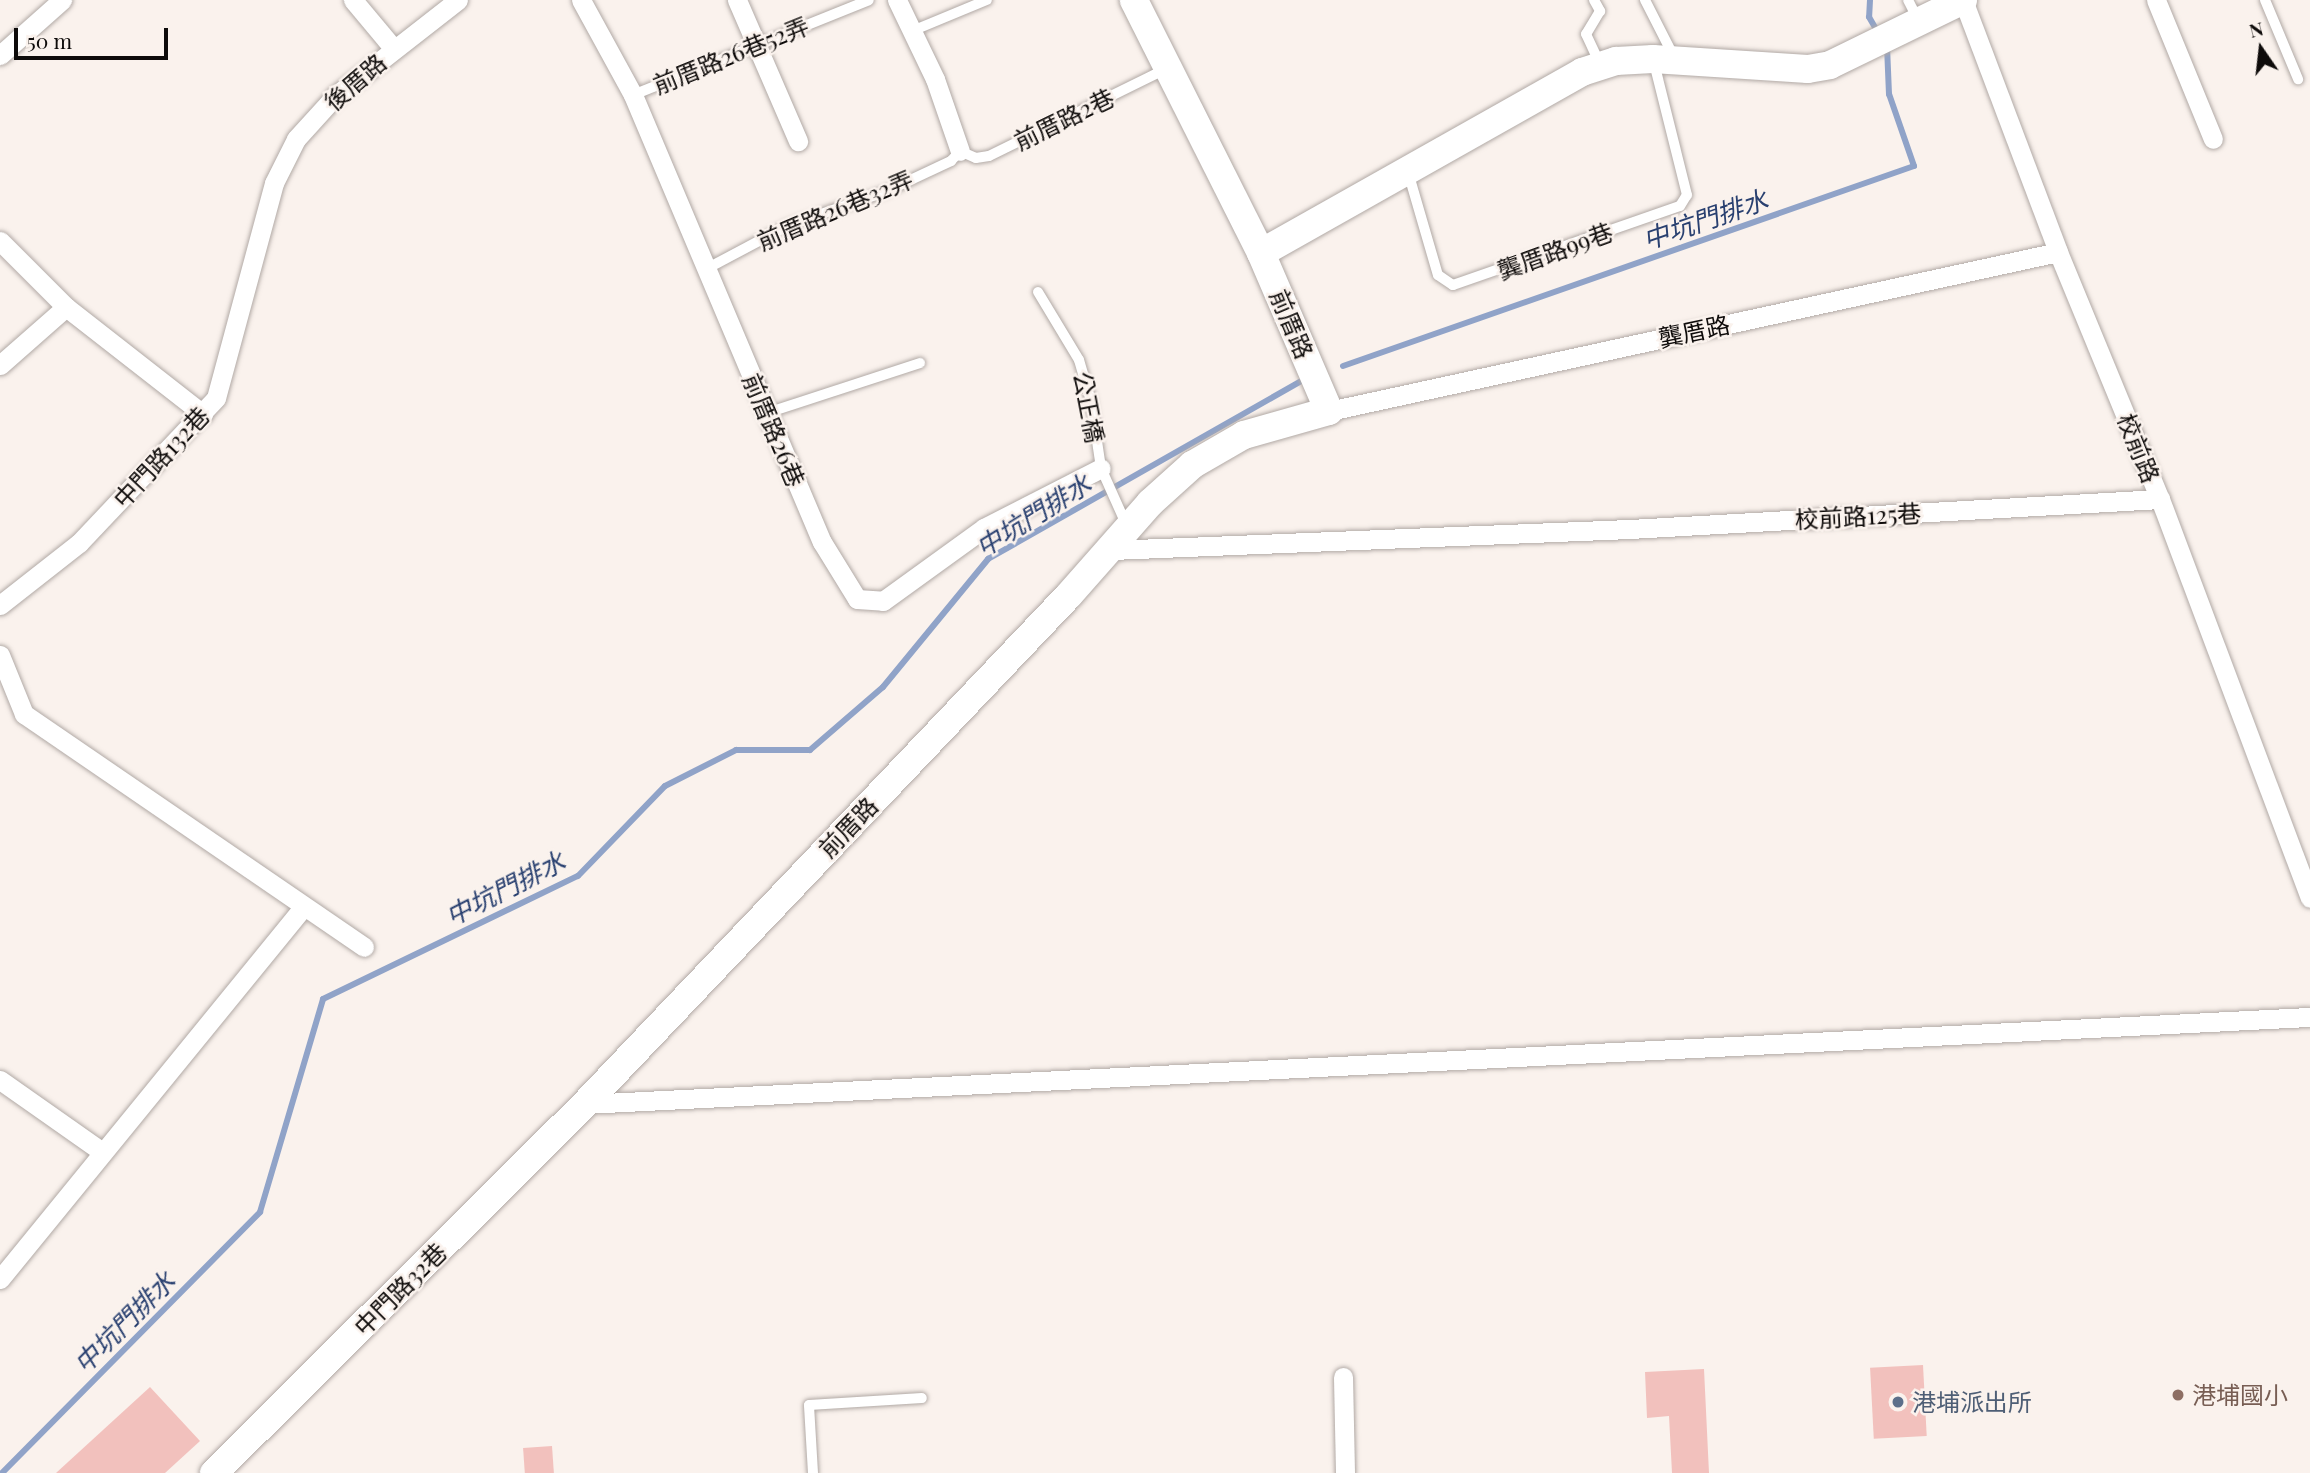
<!DOCTYPE html>
<meta charset="utf-8">
<style>
body{margin:0}
#map{position:relative;width:2310px;height:1473px;overflow:hidden;background:#faf2ed;font-family:"Playfair Display","Noto Sans TC",serif}
div>[style]{position:absolute}
[style*='--x']{left:calc(var(--x)*1px);top:calc(var(--y)*1px);width:calc(var(--w)*1px);rotate:calc(var(--a)*1deg)}
.stream>*{height:6px;margin:-3px;padding:0 3px;transform-origin:3px;border-radius:3px;background:#90a3c8}
.building>*{inset:0;background:#f2c1bd;transform-origin:0 0}
.roads{filter:drop-shadow(0 0 2px #b1a9a5) drop-shadow(0 0 2px #b1a9a5)}
.lane>*{height:10px;margin:-5px;padding:0 5px;transform-origin:5px;border-radius:5px;background:#fff}
.street>*{height:19px;margin:-9.5px;padding:0 9.5px;transform-origin:9.5px;border-radius:9.5px;background:#fff}
.secondary>*{height:28px;margin:-14px;padding:0 14px;transform-origin:14px;border-radius:14px;background:#fff}
.dots>*{width:19px;height:19px;translate:-50% -50%;box-sizing:border-box;border:4px solid #faf2ed;border-radius:50%}
span{translate:-50% -50%;white-space:nowrap;text-align:center;line-height:1.15;-webkit-text-stroke:5px #faf2ed;paint-order:stroke}
.street-label{font-size:24px;color:#0e0b0a}
.education-label{font-size:24px;color:#785e54}
.left{translate:0 -50%;text-align:left}
.service-label{font-size:24px;color:#4e5e75}
.water-label{font-size:26px;color:#294070;font-style:italic}
.north{position:absolute;left:2226px;top:14px;width:70px;height:70px;-webkit-text-stroke:5px #faf2ed;paint-order:stroke;rotate:346deg;font-size:19px;font-weight:700;line-height:28px;text-align:center;color:#0e0b0a}
.north::after{content:'';display:block;margin:auto;width:24px;height:32px;background:#0e0b0a;clip-path:polygon(50% 0,100% 100%,50% 72%,0 100%)}
.scale{position:absolute;left:14px;top:28px;width:154px;height:32px;box-sizing:border-box;border:4px solid #0e0b0a;border-top:0;padding-left:9px;font-size:21px;line-height:24px;white-space:nowrap;color:#0e0b0a;-webkit-text-stroke:5px #faf2ed;paint-order:stroke}
</style>
<div id="map">
<div class="stream">
<div style="--x:1870;--y:0;--w:17;--a:93"></div>
<div style="--x:1869;--y:17;--w:20;--a:60"></div>
<div style="--x:1343;--y:366;--w:605;--a:-19.3"></div>
<div style="--x:1914;--y:166;--w:76;--a:-109.1"></div>
<div style="--x:1889;--y:94;--w:48;--a:-92.4"></div>
<div style="--x:2;--y:1473;--w:367;--a:-45.3"></div>
<div style="--x:260;--y:1212;--w:222;--a:-73.5"></div>
<div style="--x:323;--y:999;--w:283;--a:-25.8"></div>
<div style="--x:578;--y:876;--w:125;--a:-46"></div>
<div style="--x:665;--y:786;--w:80;--a:-26.9"></div>
<div style="--x:736;--y:750;--w:74;--a:0"></div>
<div style="--x:810;--y:750;--w:96;--a:-40.8"></div>
<div style="--x:883;--y:687;--w:166;--a:-50.6"></div>
<div style="--x:988;--y:559;--w:360;--a:-29.6"></div>
</div>
<div class="building">
<div style="left:1923px;top:1365px;width:71px;height:53px;rotate:87deg"></div>
<div style="clip-path:polygon(1704px 1369px,1709px 1473px,1672px 1473px,1669px 1416px,1647px 1418px,1645px 1372px)"></div>
<div style="clip-path:polygon(150px 1387px,200px 1441px,165px 1473px,56px 1473px)"></div>
<div style="left:552px;top:1446px;width:27px;height:29px;rotate:86deg"></div>
</div>
<div class="roads">
<div class="lane">
<div style="--x:1594;--y:0;--w:13;--a:61"></div>
<div style="--x:1600;--y:11;--w:27;--a:121"></div>
<div style="--x:1586;--y:34;--w:31;--a:65"></div>
<div style="--x:1645;--y:0;--w:64;--a:63"></div>
<div style="--x:1908;--y:0;--w:20;--a:63"></div>
<div style="--x:2265;--y:0;--w:86;--a:67.3"></div>
<div style="--x:912;--y:31;--w:81;--a:-22.5"></div>
<div style="--x:633;--y:95;--w:254;--a:-21.9"></div>
<div style="--x:1408;--y:172;--w:107;--a:73.8"></div>
<div style="--x:1438;--y:275;--w:18;--a:34"></div>
<div style="--x:1453;--y:285;--w:240;--a:-19.2"></div>
<div style="--x:1680;--y:206;--w:13;--a:-58"></div>
<div style="--x:1687;--y:195;--w:136;--a:-104"></div>
<div style="--x:708;--y:268;--w:89;--a:-28"></div>
<div style="--x:787;--y:226;--w:106;--a:-19.3"></div>
<div style="--x:887;--y:191;--w:71;--a:-25.1"></div>
<div style="--x:951;--y:161;--w:13;--a:-48"></div>
<div style="--x:960;--y:151;--w:17;--a:24"></div>
<div style="--x:976;--y:158;--w:13;--a:-9"></div>
<div style="--x:989;--y:156;--w:197;--a:-26.2"></div>
<div style="--x:1038;--y:292;--w:79;--a:58.9"></div>
<div style="--x:1079;--y:360;--w:43;--a:73.7"></div>
<div style="--x:1091;--y:401;--w:68;--a:81.5"></div>
<div style="--x:1101;--y:468;--w:61;--a:65.9"></div>
<div style="--x:767;--y:413;--w:161;--a:-18.1"></div>
<div style="--x:813;--y:1473;--w:68;--a:-93.4"></div>
<div style="--x:809;--y:1405;--w:113;--a:-3.5"></div>
</div>
<div class="street">
<div style="--x:353;--y:0;--w:64;--a:50.1"></div>
<div style="--x:581;--y:0;--w:108;--a:61.3"></div>
<div style="--x:633;--y:95;--w:485;--a:67.1"></div>
<div style="--x:822;--y:542;--w:67;--a:58.4"></div>
<div style="--x:857;--y:599;--w:26;--a:4"></div>
<div style="--x:883;--y:601;--w:125;--a:-35.9"></div>
<div style="--x:984;--y:528;--w:131;--a:-27.1"></div>
<div style="--x:737;--y:0;--w:154;--a:66.6"></div>
<div style="--x:897;--y:0;--w:88;--a:64.3"></div>
<div style="--x:935;--y:79;--w:76;--a:70.9"></div>
<div style="--x:1963;--y:0;--w:269;--a:69.3"></div>
<div style="--x:2058;--y:252;--w:267;--a:67.6"></div>
<div style="--x:2160;--y:499;--w:426;--a:69.4"></div>
<div style="--x:2156;--y:0;--w:150;--a:67.7"></div>
<div style="--x:0;--y:55;--w:83;--a:-41.6"></div>
<div style="--x:0;--y:241;--w:93;--a:45"></div>
<div style="--x:66;--y:307;--w:174;--a:38"></div>
<div style="--x:0;--y:365;--w:88;--a:-41.3"></div>
<div style="--x:1329;--y:411;--w:746;--a:-12.3"></div>
<div style="--x:1111;--y:550;--w:519;--a:-2.32"></div>
<div style="--x:1630;--y:529;--w:531;--a:-3.24"></div>
<div style="--x:0;--y:605;--w:100;--a:-38.1"></div>
<div style="--x:79;--y:543;--w:199;--a:-46.6"></div>
<div style="--x:216;--y:398;--w:223;--a:-74.9"></div>
<div style="--x:274;--y:183;--w:49;--a:-63.4"></div>
<div style="--x:296;--y:139;--w:58;--a:-47.8"></div>
<div style="--x:335;--y:96;--w:156;--a:-38"></div>
<div style="--x:0;--y:655;--w:64;--a:67.9"></div>
<div style="--x:24;--y:714;--w:412;--a:34.4"></div>
<div style="--x:0;--y:1080;--w:123;--a:35.1"></div>
<div style="--x:585;--y:1104;--w:1727;--a:-2.89"></div>
<div style="--x:0;--y:1279;--w:480;--a:-50.8"></div>
<div style="--x:1343;--y:1377;--w:96;--a:88.8"></div>
</div>
<div class="secondary">
<div style="--x:1261;--y:253;--w:369;--a:-29.4"></div>
<div style="--x:1582;--y:72;--w:36;--a:-18"></div>
<div style="--x:1616;--y:61;--w:37;--a:-3"></div>
<div style="--x:1653;--y:59;--w:155;--a:3.7"></div>
<div style="--x:1808;--y:69;--w:22;--a:-10"></div>
<div style="--x:1830;--y:65;--w:148;--a:-26"></div>
<div style="--x:214;--y:1473;--w:523;--a:-44.85"></div>
<div style="--x:585;--y:1104;--w:702;--a:-46.44"></div>
<div style="--x:1069;--y:595;--w:123;--a:-48.6"></div>
<div style="--x:1150;--y:503;--w:57;--a:-42.1"></div>
<div style="--x:1192;--y:465;--w:60;--a:-30"></div>
<div style="--x:1244;--y:435;--w:88;--a:-15.8"></div>
<div style="--x:1329;--y:411;--w:172;--a:-113.3"></div>
<div style="--x:1261;--y:253;--w:283;--a:-116.7"></div>
</div>
</div>
<div class="dots">
<div style="left:2178px;top:1395px;background:#8d6e63"></div>
<div style="left:1898px;top:1402px;background:#5c6f8a"></div>
</div>
<div class="street-label">
<span style="left:731px;top:55px;rotate:-22deg">前厝路26巷52弄</span>
<span style="left:355px;top:82px;rotate:-41deg">後厝路</span>
<span style="left:1064px;top:119px;rotate:-26deg">前厝路2巷</span>
<span style="left:835px;top:210px;rotate:-23deg">前厝路26巷32弄</span>
<span style="left:1555px;top:251px;rotate:-20deg">龔厝路99巷</span>
<span style="left:1292px;top:324px;rotate:67deg">前厝路</span>
<span style="left:1694px;top:331px;rotate:-12deg">龔厝路</span>
<span style="left:1089px;top:407px;rotate:79deg">公正橋</span>
<span style="left:774px;top:430px;rotate:67deg">前厝路26巷</span>
<span style="left:2139px;top:448px;rotate:68deg">校前路</span>
<span style="left:161px;top:457px;rotate:-47deg">中門路132巷</span>
<span style="left:1858px;top:516px;rotate:-3deg">校前路125巷</span>
<span style="left:848px;top:827px;rotate:-46deg">前厝路</span>
<span style="left:400px;top:1289px;rotate:-45deg">中門路32巷</span>
</div>
<div class="education-label">
<span class="left" style="left:2192px;top:1395px">港埔國小</span>
</div>
<div class="service-label">
<span class="left" style="left:1912px;top:1402px">港埔派出所</span>
</div>
<div class="water-label">
<span style="left:1705px;top:219px;rotate:-19deg">中坑門排水</span>
<span style="left:1033px;top:515px;rotate:-32deg">中坑門排水</span>
<span style="left:505px;top:888px;rotate:-27deg">中坑門排水</span>
<span style="left:124px;top:1322px;rotate:-45deg">中坑門排水</span>
</div>
<div class="north">N</div>
<div class="scale">50 m</div>
</div>
